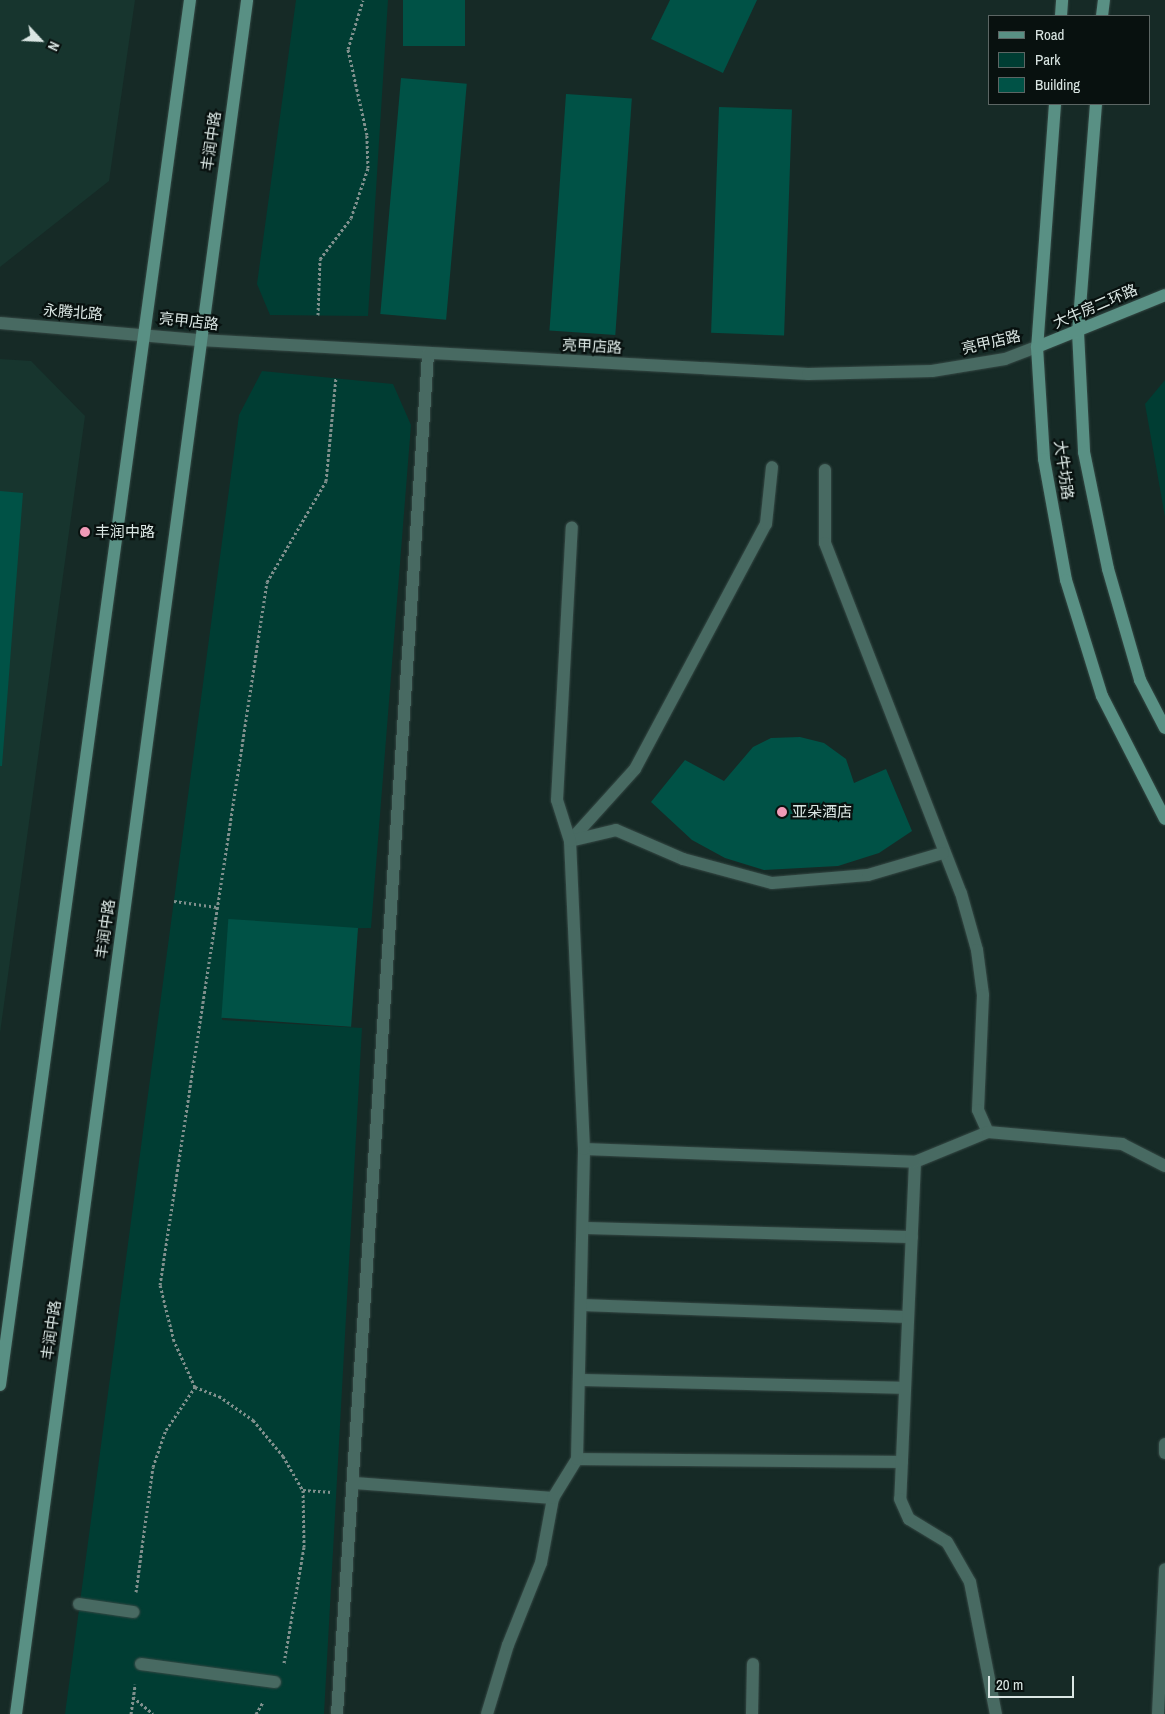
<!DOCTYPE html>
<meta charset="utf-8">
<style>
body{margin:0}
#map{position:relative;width:1165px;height:1714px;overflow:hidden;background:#162a26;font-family:"Archivo Narrow","Noto Sans SC",sans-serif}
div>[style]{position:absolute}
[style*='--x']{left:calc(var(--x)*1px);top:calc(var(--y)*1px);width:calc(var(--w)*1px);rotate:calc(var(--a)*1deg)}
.built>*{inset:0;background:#17352e}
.green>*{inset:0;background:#003d33}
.building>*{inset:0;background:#005246;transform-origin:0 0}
.path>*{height:3px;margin-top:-1.5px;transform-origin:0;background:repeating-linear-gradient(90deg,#80908d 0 2.5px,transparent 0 5px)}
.roads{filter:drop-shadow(0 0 1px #354844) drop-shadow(0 0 1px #354844)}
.lane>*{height:12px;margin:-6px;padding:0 6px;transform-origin:6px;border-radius:6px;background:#486a62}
.street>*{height:12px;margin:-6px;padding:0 6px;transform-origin:6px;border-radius:6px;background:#486a62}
.secondary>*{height:12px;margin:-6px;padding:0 6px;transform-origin:6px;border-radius:6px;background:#599084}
.dots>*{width:14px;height:14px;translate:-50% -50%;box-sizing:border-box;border:2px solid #08110f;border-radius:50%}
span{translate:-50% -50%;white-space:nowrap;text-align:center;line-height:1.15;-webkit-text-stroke:4.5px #08110f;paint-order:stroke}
.street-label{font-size:15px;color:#dae6e3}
.poi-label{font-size:15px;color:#dae6e3}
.left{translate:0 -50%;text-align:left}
.legend{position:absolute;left:988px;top:15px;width:162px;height:90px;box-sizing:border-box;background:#08110f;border:1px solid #5c6664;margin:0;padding:6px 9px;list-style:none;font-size:15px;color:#dae6e3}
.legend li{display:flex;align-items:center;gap:10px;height:25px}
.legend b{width:25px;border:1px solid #5c6664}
.north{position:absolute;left:15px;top:15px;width:50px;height:50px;-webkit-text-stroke:4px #08110f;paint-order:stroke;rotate:115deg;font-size:14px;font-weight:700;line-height:20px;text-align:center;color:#dae6e3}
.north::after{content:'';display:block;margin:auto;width:18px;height:22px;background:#dae6e3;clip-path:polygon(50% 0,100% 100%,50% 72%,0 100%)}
.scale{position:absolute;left:988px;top:1676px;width:86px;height:22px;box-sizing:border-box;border:2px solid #dae6e3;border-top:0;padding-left:6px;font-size:15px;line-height:18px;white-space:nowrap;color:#dae6e3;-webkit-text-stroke:4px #08110f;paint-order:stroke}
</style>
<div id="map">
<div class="built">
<div style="clip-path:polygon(0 0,135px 0,109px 181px,0 267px)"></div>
<div style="clip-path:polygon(0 359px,31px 361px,85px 416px,0 1033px)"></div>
</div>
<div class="green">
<div style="clip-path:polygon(296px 0,388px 0,368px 316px,270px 315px,257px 284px)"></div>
<div style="clip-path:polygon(262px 371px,393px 384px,411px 425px,371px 928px,229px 930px,222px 1020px,362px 1028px,324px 1714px,65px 1714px,239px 415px)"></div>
<div style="clip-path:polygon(1165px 380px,1165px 517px,1145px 404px)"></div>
</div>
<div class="building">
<div style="left:403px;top:0;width:62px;height:46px"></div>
<div style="clip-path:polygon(670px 0,757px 0,723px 73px,651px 39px)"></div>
<div style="left:401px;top:78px;width:66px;height:237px;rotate:5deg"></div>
<div style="left:566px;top:94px;width:66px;height:237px;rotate:4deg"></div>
<div style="left:719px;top:107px;width:73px;height:226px;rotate:2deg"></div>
<div style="clip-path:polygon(0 491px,23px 493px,2px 766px,0 766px)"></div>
<div style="clip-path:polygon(800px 737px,824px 743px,846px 759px,854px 783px,886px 769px,912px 831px,879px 853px,838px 866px,764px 870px,725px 858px,692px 840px,651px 802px,685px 760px,724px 781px,753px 747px,771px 738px)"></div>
<div style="left:358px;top:928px;width:99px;height:130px;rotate:94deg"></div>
</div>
<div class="path">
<div style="--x:318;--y:315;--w:56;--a:-88"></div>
<div style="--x:320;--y:259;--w:51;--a:-52.9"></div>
<div style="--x:351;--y:218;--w:53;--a:-71.2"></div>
<div style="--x:368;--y:168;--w:33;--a:-92"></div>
<div style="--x:367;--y:135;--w:88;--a:-102.5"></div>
<div style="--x:348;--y:49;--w:51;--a:-73"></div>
<div style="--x:174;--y:901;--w:43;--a:7.9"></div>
<div style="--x:195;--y:1387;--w:26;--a:21"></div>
<div style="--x:219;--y:1396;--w:42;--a:35.2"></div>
<div style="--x:253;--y:1420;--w:47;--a:50.2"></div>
<div style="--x:283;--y:1456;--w:39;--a:60"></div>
<div style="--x:303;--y:1490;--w:57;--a:89"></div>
<div style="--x:304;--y:1547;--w:118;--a:99.8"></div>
<div style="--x:303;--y:1490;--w:29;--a:4"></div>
<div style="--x:136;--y:1592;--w:126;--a:-82.3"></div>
<div style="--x:153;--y:1467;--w:39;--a:-71"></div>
<div style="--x:166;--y:1430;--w:52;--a:-56"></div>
<div style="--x:195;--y:1387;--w:51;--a:-114.5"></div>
<div style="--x:174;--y:1341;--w:58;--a:-104"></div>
<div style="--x:160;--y:1285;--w:711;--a:-81.35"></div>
<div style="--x:267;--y:582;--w:117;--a:-59.7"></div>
<div style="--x:326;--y:481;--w:103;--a:-84.5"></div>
<div style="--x:133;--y:1697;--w:26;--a:40"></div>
<div style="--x:131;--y:1714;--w:30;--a:-82"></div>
<div style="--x:256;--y:1714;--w:14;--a:-60"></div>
</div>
<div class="roads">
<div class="lane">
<div style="--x:583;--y:1228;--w:329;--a:1.6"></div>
<div style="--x:581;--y:1305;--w:327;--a:2.1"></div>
<div style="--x:579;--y:1380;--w:326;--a:1.4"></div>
<div style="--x:577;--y:1459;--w:325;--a:0.5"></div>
</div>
<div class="street">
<div style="--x:0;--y:323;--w:201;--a:4.9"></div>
<div style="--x:200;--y:340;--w:609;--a:3.2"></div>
<div style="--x:808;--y:374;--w:124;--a:-1.4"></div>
<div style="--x:932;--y:371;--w:74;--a:-9.3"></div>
<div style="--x:1005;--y:359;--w:34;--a:-21"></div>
<div style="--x:825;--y:470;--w:73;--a:90"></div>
<div style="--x:825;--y:543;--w:375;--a:68.8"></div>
<div style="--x:961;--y:893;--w:59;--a:74.3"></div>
<div style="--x:977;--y:950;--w:45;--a:82.4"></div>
<div style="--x:983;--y:995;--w:115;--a:92.5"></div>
<div style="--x:978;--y:1110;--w:24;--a:66"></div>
<div style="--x:988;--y:1132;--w:79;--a:157.7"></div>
<div style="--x:915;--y:1162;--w:337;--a:92.5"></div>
<div style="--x:900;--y:1499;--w:22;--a:66"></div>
<div style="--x:909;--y:1519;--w:44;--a:31.2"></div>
<div style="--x:947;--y:1542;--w:46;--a:60.1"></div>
<div style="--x:970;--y:1582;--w:135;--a:78.9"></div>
<div style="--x:570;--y:841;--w:97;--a:-47.9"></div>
<div style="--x:635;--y:769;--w:278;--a:-61.9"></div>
<div style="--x:766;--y:524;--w:57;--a:-84"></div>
<div style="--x:570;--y:841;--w:47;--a:-13.4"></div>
<div style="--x:616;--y:830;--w:73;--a:23.4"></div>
<div style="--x:683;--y:859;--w:92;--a:15.1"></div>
<div style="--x:772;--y:883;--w:96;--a:-4.8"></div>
<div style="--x:868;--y:875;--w:78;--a:-16.3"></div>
<div style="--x:988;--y:1132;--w:135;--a:5.1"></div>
<div style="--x:1122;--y:1144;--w:48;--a:27.1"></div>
<div style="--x:584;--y:1149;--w:331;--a:2.2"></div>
<div style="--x:1165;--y:1444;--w:9;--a:90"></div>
<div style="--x:354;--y:1483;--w:200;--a:4.3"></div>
<div style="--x:79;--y:1604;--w:55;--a:8.4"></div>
<div style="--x:141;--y:1664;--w:135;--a:7.7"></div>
<div style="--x:337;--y:1714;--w:1363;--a:-86.17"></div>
<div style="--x:487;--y:1714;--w:72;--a:-73.1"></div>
<div style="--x:508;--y:1645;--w:88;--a:-68.1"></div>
<div style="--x:541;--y:1563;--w:66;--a:-79.5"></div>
<div style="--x:553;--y:1498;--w:46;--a:-58.4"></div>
<div style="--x:577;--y:1459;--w:310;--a:-88.7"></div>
<div style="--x:584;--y:1149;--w:308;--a:-92.6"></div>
<div style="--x:570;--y:841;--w:43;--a:-107.6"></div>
<div style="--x:557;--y:800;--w:273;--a:-86.9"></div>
<div style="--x:752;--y:1714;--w:50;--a:-88.9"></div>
<div style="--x:1158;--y:1714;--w:145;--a:-87.2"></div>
</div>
<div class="secondary">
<div style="--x:1061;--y:16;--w:16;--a:-86"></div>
<div style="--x:1102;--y:16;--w:16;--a:-83"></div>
<div style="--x:1055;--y:104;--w:244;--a:94.2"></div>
<div style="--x:1037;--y:347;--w:112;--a:86.4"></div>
<div style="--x:1044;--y:459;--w:123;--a:79.7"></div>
<div style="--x:1066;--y:580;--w:121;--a:72.8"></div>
<div style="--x:1102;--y:696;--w:138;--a:62.9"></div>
<div style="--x:1096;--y:104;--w:229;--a:94.5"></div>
<div style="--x:1078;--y:332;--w:120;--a:87.1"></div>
<div style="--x:1084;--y:452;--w:119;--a:78.4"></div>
<div style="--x:1108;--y:569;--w:116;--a:73.9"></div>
<div style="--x:1140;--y:680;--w:54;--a:62.5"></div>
<div style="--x:1037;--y:347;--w:138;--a:-22.1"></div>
<div style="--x:0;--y:1385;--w:1398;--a:-82.19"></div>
<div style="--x:16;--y:1714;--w:1729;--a:-82.32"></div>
</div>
</div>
<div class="dots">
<div style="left:85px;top:532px;background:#f09ab7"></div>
<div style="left:782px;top:812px;background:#f09ab7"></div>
</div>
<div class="street-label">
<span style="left:211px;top:141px;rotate:-82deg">丰润中路</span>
<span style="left:1095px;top:306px;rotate:-23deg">大牛房二环路</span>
<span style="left:73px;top:312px;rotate:4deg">永腾北路</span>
<span style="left:189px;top:321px;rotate:6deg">亮甲店路</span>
<span style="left:991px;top:342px;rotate:-13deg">亮甲店路</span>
<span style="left:592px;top:346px;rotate:3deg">亮甲店路</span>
<span style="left:1064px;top:470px;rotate:82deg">大牛坊路</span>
<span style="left:105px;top:929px;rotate:-82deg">丰润中路</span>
<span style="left:51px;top:1330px;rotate:-82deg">丰润中路</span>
</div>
<div class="poi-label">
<span class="left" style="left:95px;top:532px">丰润中路</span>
<span class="left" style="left:792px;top:812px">亚朵酒店</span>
</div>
<ul class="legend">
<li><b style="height:6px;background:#599084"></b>Road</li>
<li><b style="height:14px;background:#003d33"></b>Park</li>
<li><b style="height:14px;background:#005246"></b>Building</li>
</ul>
<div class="north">N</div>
<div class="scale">20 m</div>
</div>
